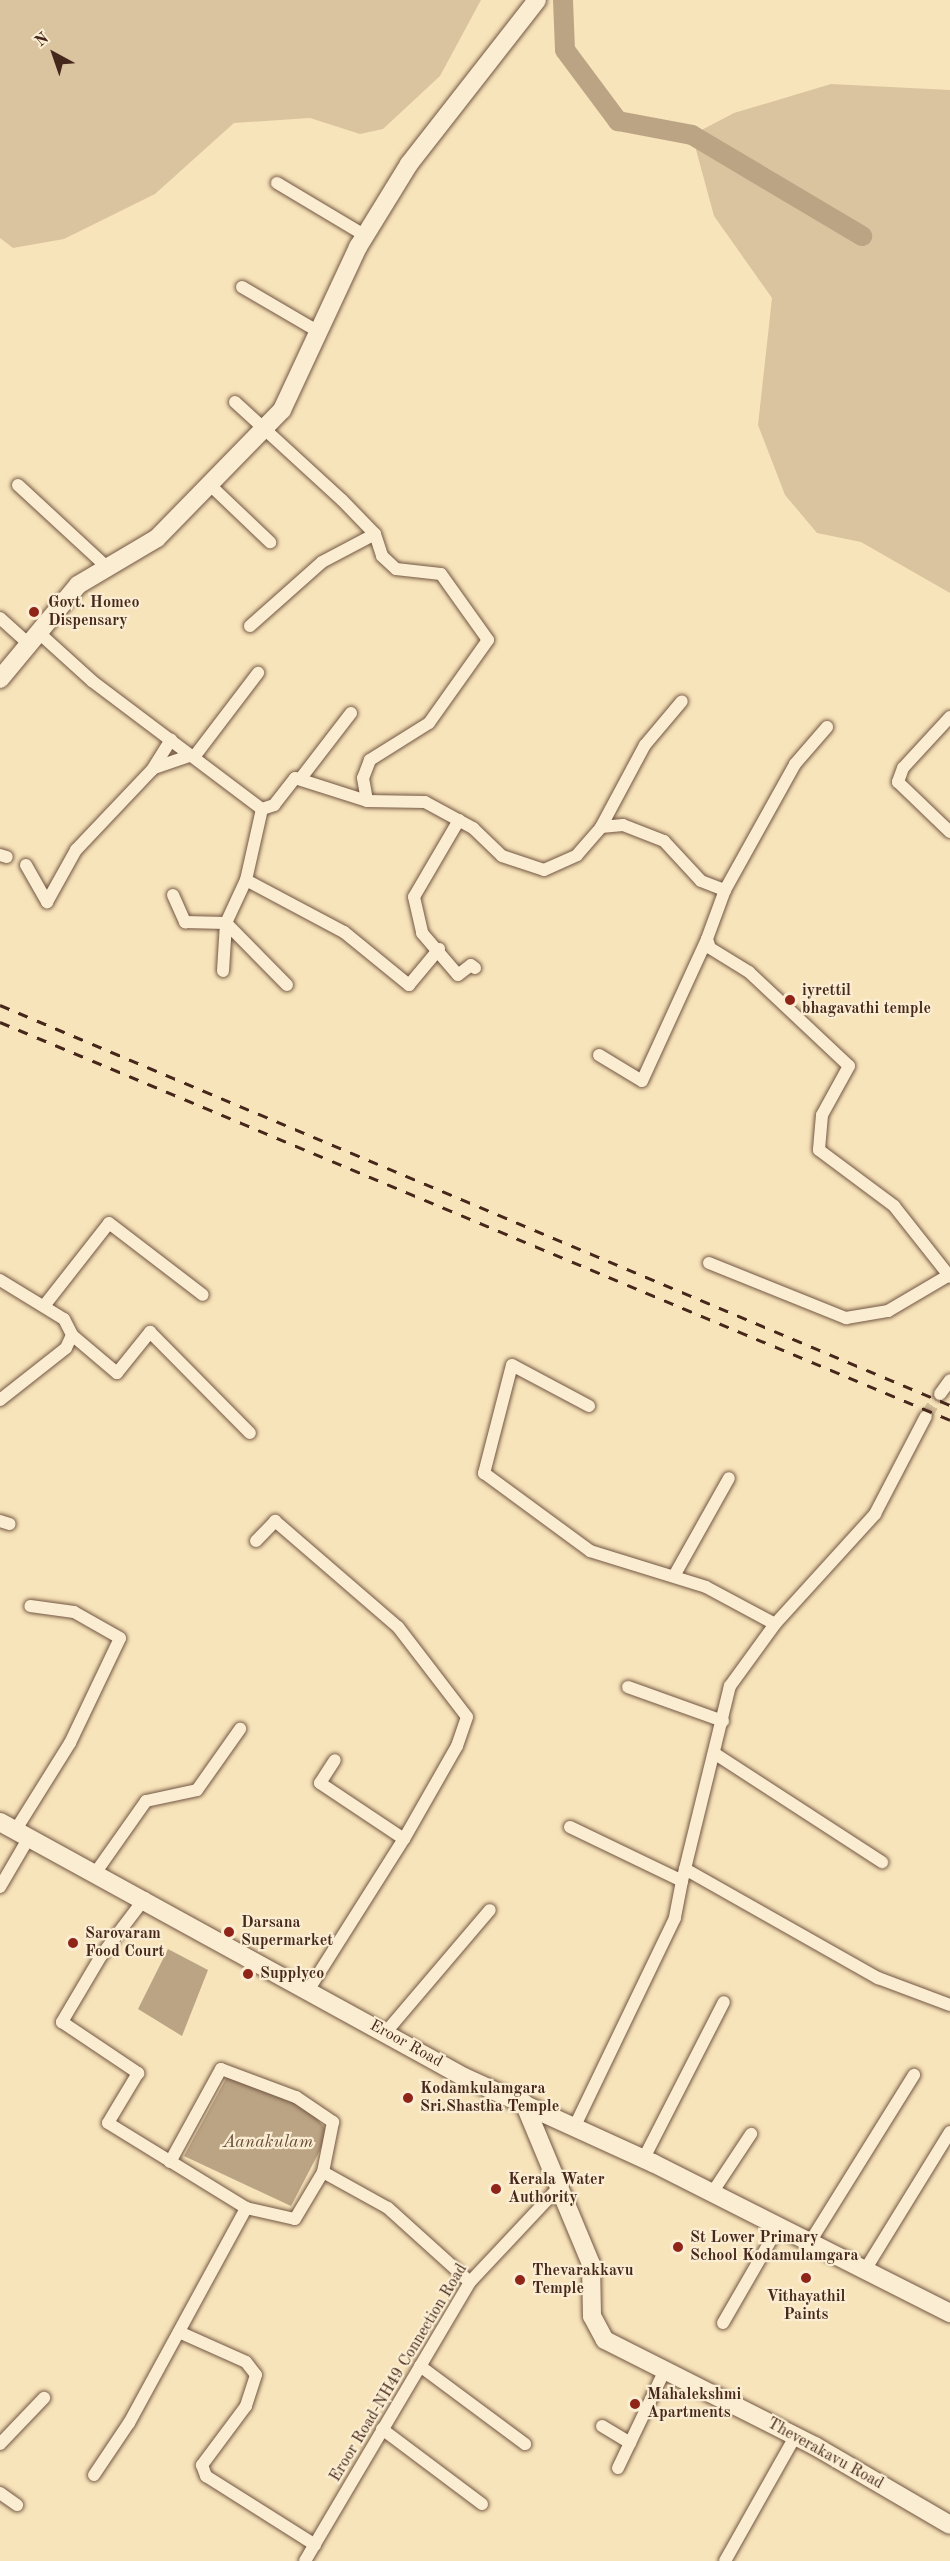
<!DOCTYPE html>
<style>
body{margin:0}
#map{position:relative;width:950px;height:2561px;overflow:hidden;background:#f8e4ba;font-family:"Old Standard TT",serif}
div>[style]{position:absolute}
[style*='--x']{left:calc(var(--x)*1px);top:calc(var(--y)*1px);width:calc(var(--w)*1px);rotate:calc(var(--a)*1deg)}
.green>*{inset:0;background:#dac49f}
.water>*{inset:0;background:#bba484}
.river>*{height:20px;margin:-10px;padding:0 10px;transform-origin:10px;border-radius:10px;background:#bba484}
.street-tunnel>*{height:12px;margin-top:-6px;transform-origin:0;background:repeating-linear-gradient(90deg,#d4be9a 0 12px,transparent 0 18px)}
.roads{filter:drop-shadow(0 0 2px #725643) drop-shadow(0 0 2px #725643)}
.street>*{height:12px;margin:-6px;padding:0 6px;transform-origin:6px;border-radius:6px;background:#faedd2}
.secondary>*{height:18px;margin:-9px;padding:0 9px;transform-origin:9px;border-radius:9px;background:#faedd2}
.rail>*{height:3px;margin-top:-1.5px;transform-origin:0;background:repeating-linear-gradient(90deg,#46271b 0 10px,transparent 0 20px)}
.dots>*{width:16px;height:16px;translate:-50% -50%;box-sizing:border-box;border:3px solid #faedd2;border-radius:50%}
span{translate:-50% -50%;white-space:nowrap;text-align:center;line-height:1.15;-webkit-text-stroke:4.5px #faedd2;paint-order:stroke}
.poi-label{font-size:16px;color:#46271b;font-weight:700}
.left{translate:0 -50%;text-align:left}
.street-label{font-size:16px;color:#46271b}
.water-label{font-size:18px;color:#694c3a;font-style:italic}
.north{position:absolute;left:24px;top:24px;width:60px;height:60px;-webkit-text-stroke:4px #faedd2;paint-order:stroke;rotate:320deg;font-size:16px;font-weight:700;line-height:24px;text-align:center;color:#46271b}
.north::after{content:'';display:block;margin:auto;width:21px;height:27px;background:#46271b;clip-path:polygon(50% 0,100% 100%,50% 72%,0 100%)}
</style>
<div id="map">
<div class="green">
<div style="clip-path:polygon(0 0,481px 0,440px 76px,383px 129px,360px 134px,310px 118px,234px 123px,155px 194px,64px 239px,13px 248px,0 238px)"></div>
<div style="clip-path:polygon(831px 84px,950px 90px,950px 593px,861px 542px,817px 533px,785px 495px,758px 425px,772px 298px,714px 216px,692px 135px,734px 113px)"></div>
</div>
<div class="water">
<div style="clip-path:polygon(168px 1949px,208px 1970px,182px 2036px,138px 2009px)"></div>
<div style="clip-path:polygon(228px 2075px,305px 2105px,329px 2133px,291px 2206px,184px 2156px)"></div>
</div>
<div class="river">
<div style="--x:563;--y:0;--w:50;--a:87.7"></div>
<div style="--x:565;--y:50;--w:89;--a:53.3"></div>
<div style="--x:618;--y:121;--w:75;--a:10.7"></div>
<div style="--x:692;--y:135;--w:198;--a:30.7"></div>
</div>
<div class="street-tunnel">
<div style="--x:926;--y:1416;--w:26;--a:-58"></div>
</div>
<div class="roads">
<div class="street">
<div style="--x:277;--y:183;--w:104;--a:30.8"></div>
<div style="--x:242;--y:287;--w:89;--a:30.3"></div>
<div style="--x:235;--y:402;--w:145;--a:42.5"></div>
<div style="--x:342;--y:500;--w:47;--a:45.9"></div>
<div style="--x:375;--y:534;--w:23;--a:72"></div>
<div style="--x:382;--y:556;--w:19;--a:43"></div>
<div style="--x:396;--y:569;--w:45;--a:6.3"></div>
<div style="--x:441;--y:574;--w:81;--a:54.5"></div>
<div style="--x:488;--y:640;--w:102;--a:125.4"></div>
<div style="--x:429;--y:723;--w:70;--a:147.9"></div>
<div style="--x:370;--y:760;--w:19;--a:111"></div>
<div style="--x:363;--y:778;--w:23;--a:80"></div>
<div style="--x:367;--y:801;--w:58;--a:1"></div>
<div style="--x:425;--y:802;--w:55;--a:28.4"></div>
<div style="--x:473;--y:828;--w:40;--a:44"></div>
<div style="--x:502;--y:856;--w:44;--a:18.4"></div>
<div style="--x:544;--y:870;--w:36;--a:-24"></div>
<div style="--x:577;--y:855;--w:37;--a:-49"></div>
<div style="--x:601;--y:827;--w:22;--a:-5"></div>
<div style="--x:623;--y:825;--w:44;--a:21.3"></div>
<div style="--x:664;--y:841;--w:54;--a:47.2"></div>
<div style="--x:701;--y:881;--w:26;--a:21"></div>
<div style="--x:725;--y:890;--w:52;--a:110.2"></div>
<div style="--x:707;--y:939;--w:9;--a:72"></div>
<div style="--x:710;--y:948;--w:46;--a:31.6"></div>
<div style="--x:749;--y:972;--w:137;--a:43.2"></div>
<div style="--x:849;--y:1066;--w:56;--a:118.9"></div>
<div style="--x:822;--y:1115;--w:35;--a:95"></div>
<div style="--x:819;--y:1150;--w:94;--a:36.7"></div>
<div style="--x:894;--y:1206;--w:90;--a:51.7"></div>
<div style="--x:208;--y:483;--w:86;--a:43.6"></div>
<div style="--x:18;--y:485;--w:121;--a:42.7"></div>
<div style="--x:0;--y:618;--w:39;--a:42"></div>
<div style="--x:250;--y:626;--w:96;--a:-41.6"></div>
<div style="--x:322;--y:562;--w:60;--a:-27.8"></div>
<div style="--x:38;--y:632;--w:73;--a:42.2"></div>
<div style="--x:92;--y:681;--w:213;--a:37"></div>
<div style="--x:262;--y:809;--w:13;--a:-18"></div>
<div style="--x:274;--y:805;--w:34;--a:-52"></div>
<div style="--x:295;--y:778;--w:76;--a:17.7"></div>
<div style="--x:950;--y:717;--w:69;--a:132.7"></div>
<div style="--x:903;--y:768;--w:15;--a:110"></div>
<div style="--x:898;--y:782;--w:72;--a:43.9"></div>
<div style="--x:194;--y:757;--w:106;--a:-52.7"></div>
<div style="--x:154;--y:768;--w:40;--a:-18.9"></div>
<div style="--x:301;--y:778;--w:82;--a:-52.4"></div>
<div style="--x:459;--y:820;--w:89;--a:120.3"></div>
<div style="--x:414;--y:897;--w:37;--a:77"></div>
<div style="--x:422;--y:933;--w:55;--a:49.4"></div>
<div style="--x:458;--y:975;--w:16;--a:-38"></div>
<div style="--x:471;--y:965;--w:5;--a:37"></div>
<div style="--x:601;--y:827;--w:93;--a:-61.8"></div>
<div style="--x:645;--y:745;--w:57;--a:-49.9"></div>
<div style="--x:0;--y:855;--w:7;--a:16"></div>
<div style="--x:26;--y:865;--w:43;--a:60.4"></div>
<div style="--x:47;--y:902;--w:60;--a:-60.9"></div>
<div style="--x:76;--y:850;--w:110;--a:-46.5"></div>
<div style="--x:152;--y:770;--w:36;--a:-58"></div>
<div style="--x:246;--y:880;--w:73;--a:-77.3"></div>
<div style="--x:725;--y:890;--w:144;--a:-60.9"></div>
<div style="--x:795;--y:764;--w:49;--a:-49.1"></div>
<div style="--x:173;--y:895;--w:30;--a:66"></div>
<div style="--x:185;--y:922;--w:41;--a:1.4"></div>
<div style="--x:226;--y:923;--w:48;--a:93.6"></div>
<div style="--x:287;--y:985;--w:87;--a:-134.5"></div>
<div style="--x:226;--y:923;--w:47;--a:-65.1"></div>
<div style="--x:246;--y:880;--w:111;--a:28"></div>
<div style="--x:344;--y:932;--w:84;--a:39.2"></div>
<div style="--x:409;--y:985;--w:47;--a:-50.2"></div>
<div style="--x:599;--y:1055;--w:50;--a:31.2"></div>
<div style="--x:642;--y:1081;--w:156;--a:-65.4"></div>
<div style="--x:709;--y:1263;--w:148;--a:21.9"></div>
<div style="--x:846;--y:1318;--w:43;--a:-9.5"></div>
<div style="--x:888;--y:1311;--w:71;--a:-30.5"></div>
<div style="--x:0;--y:1280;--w:75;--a:31.4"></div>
<div style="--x:64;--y:1319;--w:18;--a:63"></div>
<div style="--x:72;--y:1335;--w:14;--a:115"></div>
<div style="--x:66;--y:1348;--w:84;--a:141.8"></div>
<div style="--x:44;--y:1306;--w:105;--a:-51.9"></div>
<div style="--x:109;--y:1223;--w:118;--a:37.5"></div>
<div style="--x:72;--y:1335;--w:59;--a:40.2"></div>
<div style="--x:117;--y:1373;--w:53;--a:-51.2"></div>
<div style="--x:150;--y:1332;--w:142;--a:45.3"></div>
<div style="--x:940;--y:1394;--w:17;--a:-54"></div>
<div style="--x:589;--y:1406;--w:87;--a:-152"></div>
<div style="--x:512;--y:1365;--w:112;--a:104.5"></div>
<div style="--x:484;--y:1473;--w:132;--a:36.3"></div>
<div style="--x:590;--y:1551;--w:121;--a:17.2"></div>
<div style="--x:706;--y:1587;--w:78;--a:28.2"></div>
<div style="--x:0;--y:1521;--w:10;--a:17"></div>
<div style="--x:256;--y:1541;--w:28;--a:-46"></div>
<div style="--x:275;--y:1521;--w:162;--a:40.8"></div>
<div style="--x:398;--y:1627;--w:113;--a:52.5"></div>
<div style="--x:467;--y:1717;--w:31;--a:109"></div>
<div style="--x:457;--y:1746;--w:107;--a:119.7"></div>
<div style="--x:674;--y:1576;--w:112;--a:-60.7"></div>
<div style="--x:628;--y:1687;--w:101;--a:19.7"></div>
<div style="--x:717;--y:1755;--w:197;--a:33"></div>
<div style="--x:570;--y:1827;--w:124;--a:25.7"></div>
<div style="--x:682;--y:1881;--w:38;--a:101"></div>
<div style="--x:675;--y:1918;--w:231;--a:115.7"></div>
<div style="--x:15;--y:1831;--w:104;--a:-58"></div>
<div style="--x:70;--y:1743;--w:116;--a:-64.5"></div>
<div style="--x:120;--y:1638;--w:53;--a:-150.5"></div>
<div style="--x:74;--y:1612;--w:44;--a:-172.2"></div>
<div style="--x:685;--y:1869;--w:222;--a:29.5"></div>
<div style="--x:878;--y:1978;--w:77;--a:20.6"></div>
<div style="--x:96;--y:1872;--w:87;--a:-54.8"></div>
<div style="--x:146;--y:1801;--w:52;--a:-12.2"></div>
<div style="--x:197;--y:1790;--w:75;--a:-54.8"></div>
<div style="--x:682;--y:1881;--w:201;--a:-76.2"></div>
<div style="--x:730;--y:1686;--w:77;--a:-54"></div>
<div style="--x:775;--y:1624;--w:149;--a:-47.7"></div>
<div style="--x:875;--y:1514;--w:110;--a:-62.5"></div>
<div style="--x:0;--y:1887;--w:56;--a:-59.7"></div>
<div style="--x:145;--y:1898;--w:73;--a:127.2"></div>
<div style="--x:101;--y:1956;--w:77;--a:120.6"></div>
<div style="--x:62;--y:2022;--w:92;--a:33.9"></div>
<div style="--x:138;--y:2073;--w:58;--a:121"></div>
<div style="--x:108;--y:2123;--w:162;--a:31.6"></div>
<div style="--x:246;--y:2208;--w:50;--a:12.7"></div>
<div style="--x:295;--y:2219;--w:55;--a:-59.2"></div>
<div style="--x:323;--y:2172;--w:74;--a:29"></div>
<div style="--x:388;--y:2208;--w:110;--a:42.1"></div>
<div style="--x:309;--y:1989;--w:178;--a:-57.7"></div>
<div style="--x:404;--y:1839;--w:101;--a:-146.3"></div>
<div style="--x:320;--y:1783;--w:27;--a:-57"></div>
<div style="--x:386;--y:2032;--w:160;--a:-49.6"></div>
<div style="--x:644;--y:2158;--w:175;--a:-62.9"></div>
<div style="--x:170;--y:2162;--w:106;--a:-61.3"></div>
<div style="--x:221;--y:2069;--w:80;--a:20.5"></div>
<div style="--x:296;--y:2097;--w:45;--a:34"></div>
<div style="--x:333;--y:2122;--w:51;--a:101.3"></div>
<div style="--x:712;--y:2193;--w:71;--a:-56.5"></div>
<div style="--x:810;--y:2242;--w:197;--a:-58.1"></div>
<div style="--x:865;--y:2270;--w:162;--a:-58.4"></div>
<div style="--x:723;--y:2323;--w:112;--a:-60"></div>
<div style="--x:179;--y:2332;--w:73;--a:24.1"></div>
<div style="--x:246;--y:2362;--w:16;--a:52"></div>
<div style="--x:256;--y:2375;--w:33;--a:108"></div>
<div style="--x:246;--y:2406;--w:74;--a:126.7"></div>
<div style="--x:202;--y:2465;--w:12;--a:70"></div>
<div style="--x:206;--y:2476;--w:129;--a:32.3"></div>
<div style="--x:420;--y:2366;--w:131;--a:36.6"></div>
<div style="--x:602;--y:2426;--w:33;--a:31"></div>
<div style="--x:382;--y:2429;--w:125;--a:36.9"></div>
<div style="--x:0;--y:2444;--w:64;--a:-46.3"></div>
<div style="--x:618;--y:2468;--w:109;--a:-64.4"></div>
<div style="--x:94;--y:2475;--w:63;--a:-56.1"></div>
<div style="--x:129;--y:2423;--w:245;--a:-61.4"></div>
<div style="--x:0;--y:2493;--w:21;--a:35"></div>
<div style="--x:305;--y:2561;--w:324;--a:-59.4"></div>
<div style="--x:470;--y:2282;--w:132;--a:-46.8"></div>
<div style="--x:725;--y:2561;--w:142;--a:-60.6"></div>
</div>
<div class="secondary">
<div style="--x:0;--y:679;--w:122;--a:-50.3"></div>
<div style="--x:78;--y:585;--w:92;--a:-30.7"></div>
<div style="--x:157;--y:538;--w:179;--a:-45.7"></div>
<div style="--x:282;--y:410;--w:180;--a:-65"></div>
<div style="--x:358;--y:247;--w:97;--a:-58.4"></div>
<div style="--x:409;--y:164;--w:208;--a:-52"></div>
<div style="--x:0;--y:1822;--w:529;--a:28.79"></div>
<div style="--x:464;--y:2077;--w:208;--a:24.5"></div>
<div style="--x:653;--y:2163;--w:333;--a:26.8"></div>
<div style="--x:524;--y:2103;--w:174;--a:67.4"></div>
<div style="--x:591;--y:2264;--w:52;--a:88.9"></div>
<div style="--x:592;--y:2316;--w:27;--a:62"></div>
<div style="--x:605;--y:2340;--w:235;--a:26.8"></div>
<div style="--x:815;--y:2446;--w:156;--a:30.3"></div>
</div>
</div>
<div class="rail">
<div style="--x:0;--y:1005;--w:1031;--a:22.83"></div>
<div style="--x:0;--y:1022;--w:1030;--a:22.73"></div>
</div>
<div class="dots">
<div style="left:34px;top:612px;background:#8f2418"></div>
<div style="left:790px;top:1000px;background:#8f2418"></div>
<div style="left:229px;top:1932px;background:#8f2418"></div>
<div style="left:73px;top:1943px;background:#8f2418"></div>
<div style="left:248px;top:1974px;background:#8f2418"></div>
<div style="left:408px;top:2098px;background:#8f2418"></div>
<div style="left:496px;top:2189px;background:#8f2418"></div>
<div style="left:678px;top:2247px;background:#8f2418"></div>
<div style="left:806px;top:2278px;background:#8f2418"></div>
<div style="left:520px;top:2280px;background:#8f2418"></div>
<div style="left:635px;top:2404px;background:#8f2418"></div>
</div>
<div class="poi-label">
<span class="left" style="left:48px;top:612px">Govt. Homeo<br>Dispensary</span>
<span class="left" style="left:802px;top:1000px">iyrettil<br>bhagavathi temple</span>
<span class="left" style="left:241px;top:1932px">Darsana<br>Supermarket</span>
<span class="left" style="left:85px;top:1943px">Sarovaram<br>Food Court</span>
<span class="left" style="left:260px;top:1974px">Supplyco</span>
<span class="left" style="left:420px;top:2098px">Kodamkulamgara<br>Sri.Shastha Temple</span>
<span class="left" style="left:508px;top:2189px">Kerala Water<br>Authority</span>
<span class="left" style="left:690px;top:2247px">St Lower Primary<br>School Kodamulamgara</span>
<span class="left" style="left:532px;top:2280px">Thevarakkavu<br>Temple</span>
<span style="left:806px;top:2306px">Vithayathil<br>Paints</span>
<span class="left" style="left:647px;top:2404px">Mahalekshmi<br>Apartments</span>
</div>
<div class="street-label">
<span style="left:406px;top:2044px;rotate:29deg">Eroor Road</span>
<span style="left:399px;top:2373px;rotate:-59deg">Eroor Road-NH49 Connection Road</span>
<span style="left:825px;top:2454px;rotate:29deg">Theverakavu Road</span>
</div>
<div class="water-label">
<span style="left:268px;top:2142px">Aanakulam</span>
</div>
<div class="north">N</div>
</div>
